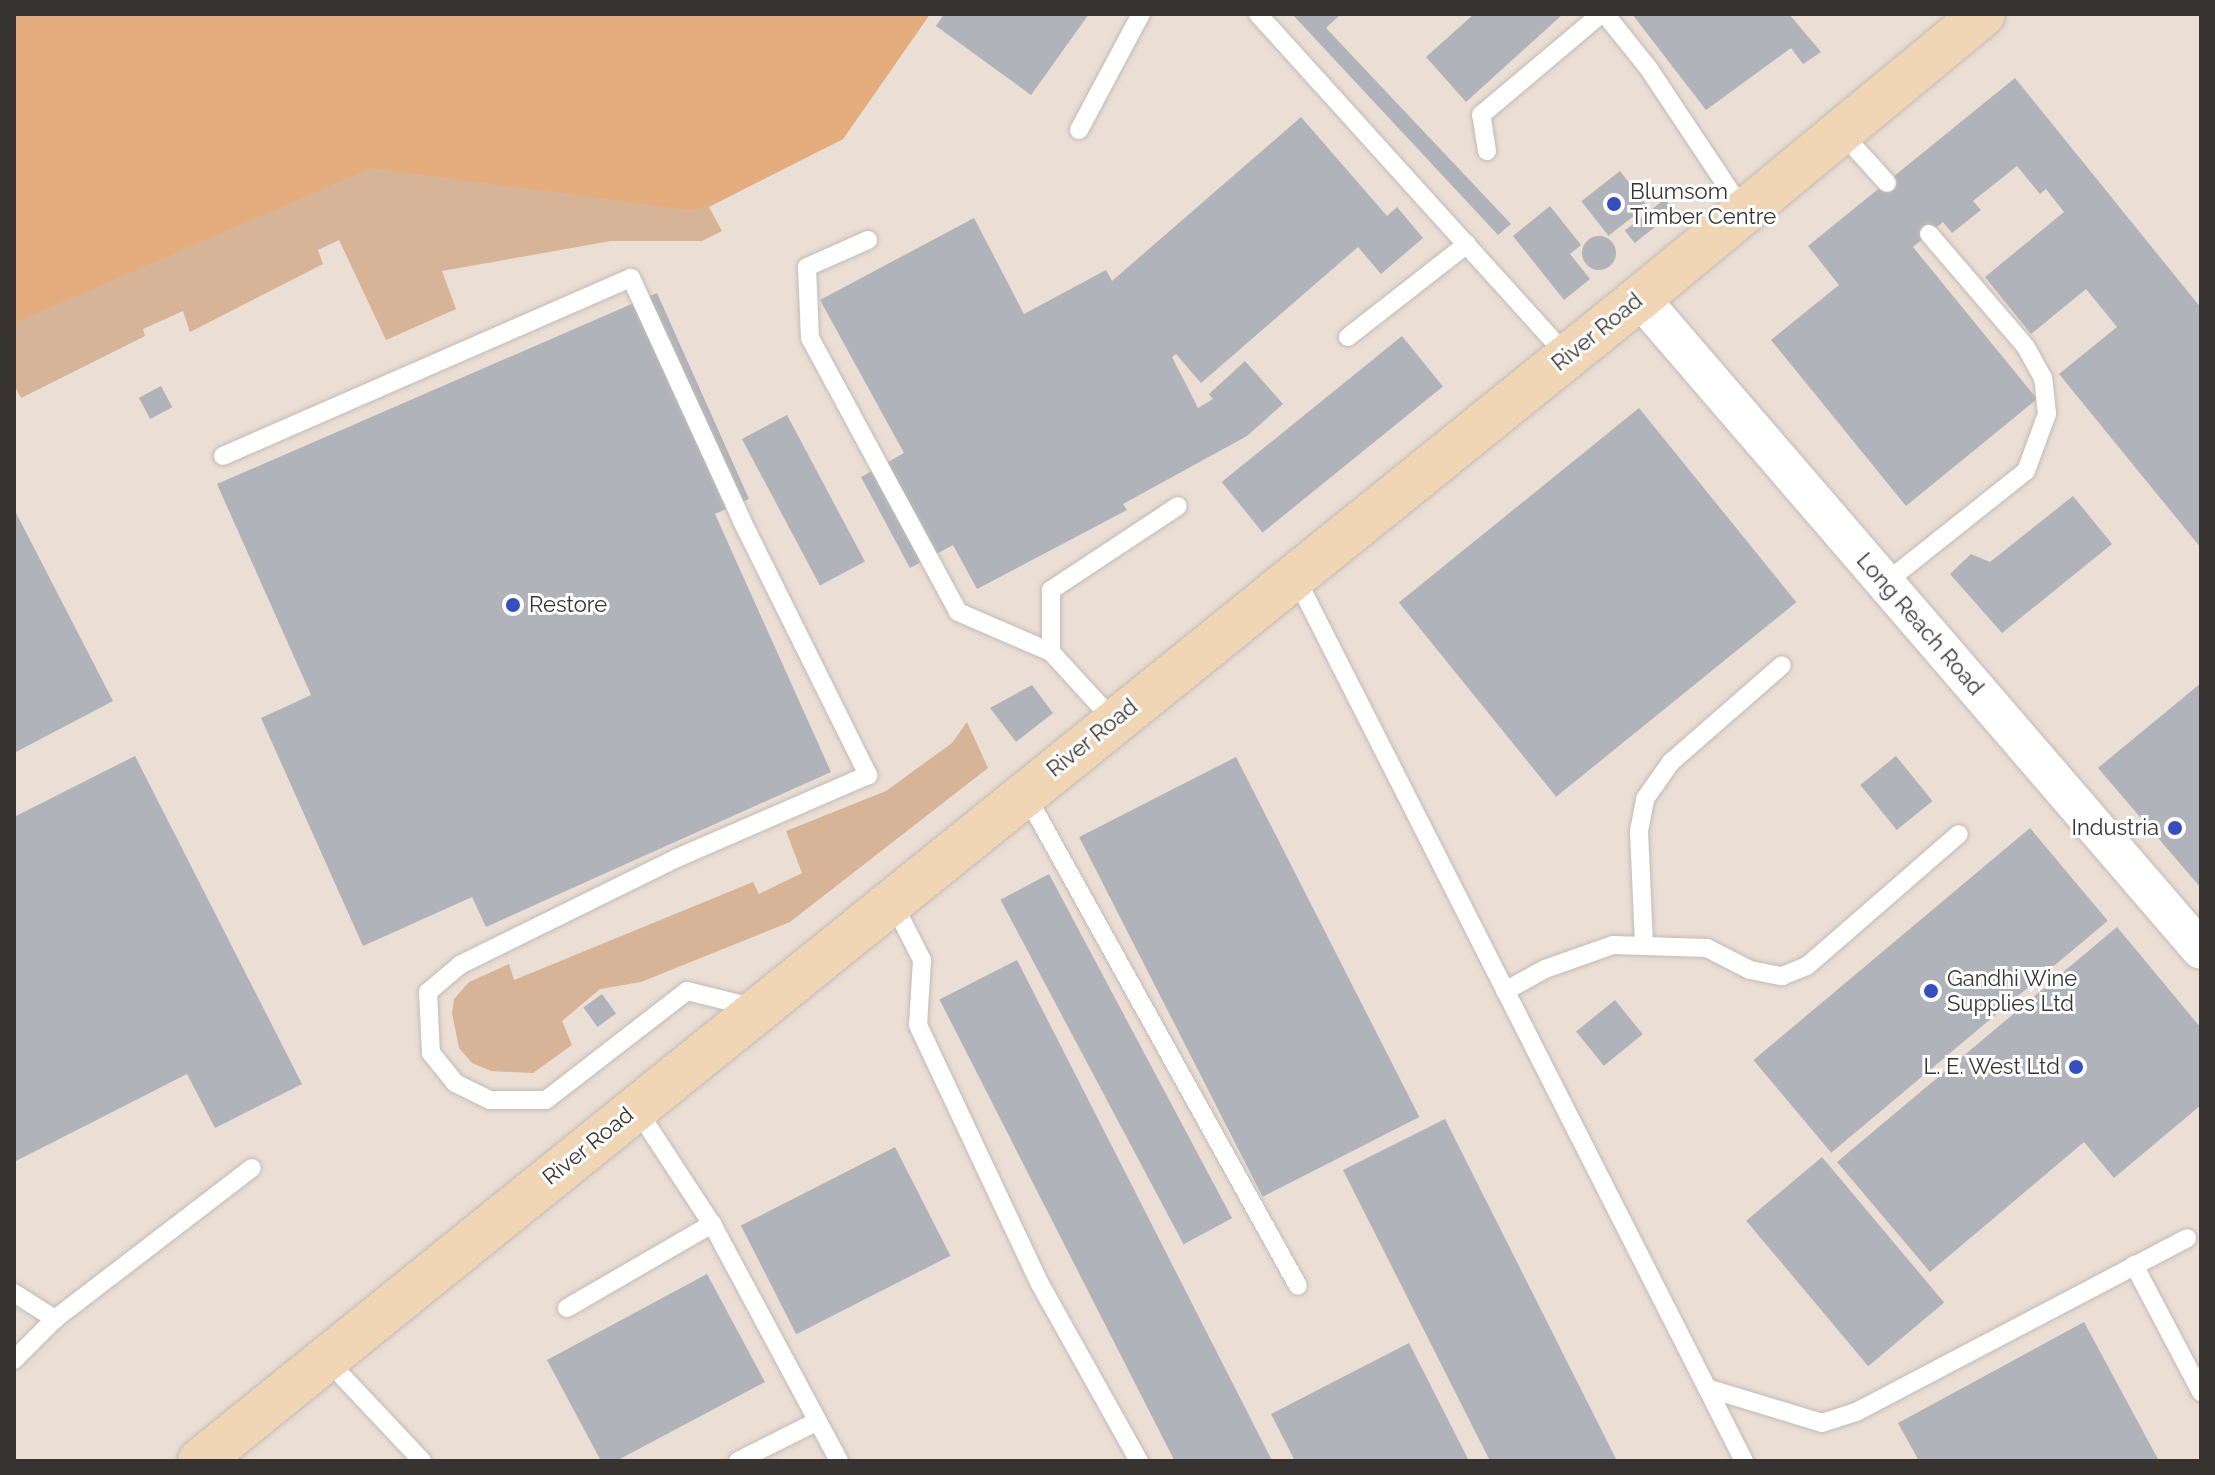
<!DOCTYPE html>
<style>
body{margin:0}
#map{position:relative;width:2215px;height:1475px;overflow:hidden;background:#f1eae5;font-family:Raleway,sans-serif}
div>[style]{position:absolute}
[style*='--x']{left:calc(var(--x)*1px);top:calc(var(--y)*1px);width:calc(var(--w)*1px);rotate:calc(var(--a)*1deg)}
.built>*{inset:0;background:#ebded4}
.green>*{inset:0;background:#d7b498}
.forest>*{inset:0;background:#e5ad7e}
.building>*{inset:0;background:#b0b3ba;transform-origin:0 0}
.round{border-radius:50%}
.roads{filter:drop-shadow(0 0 2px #c2bbb6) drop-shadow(0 0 2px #c2bbb6)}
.lane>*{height:18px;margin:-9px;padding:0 9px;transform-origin:9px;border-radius:9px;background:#fff}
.street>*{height:38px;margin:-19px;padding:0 19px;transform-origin:19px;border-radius:19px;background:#fff}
.secondary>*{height:44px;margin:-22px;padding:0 22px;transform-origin:22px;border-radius:22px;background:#f1d6b6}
.dots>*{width:22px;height:22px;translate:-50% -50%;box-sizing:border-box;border:4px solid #fff;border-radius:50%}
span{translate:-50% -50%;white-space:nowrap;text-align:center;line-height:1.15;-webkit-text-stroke:6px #fff;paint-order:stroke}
.poi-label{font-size:22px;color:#363331}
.left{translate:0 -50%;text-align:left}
.right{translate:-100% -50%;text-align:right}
.street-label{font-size:22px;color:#363331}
.frame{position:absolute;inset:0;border:16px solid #363331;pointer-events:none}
</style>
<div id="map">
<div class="built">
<div style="clip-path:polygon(930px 14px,2201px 14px,2201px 1461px,14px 1461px,14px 323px,916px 32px)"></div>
</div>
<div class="green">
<div style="clip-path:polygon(930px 14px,843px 139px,709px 207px,722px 231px,702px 241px,611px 241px,442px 271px,456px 309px,386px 340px,339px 240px,318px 250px,323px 264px,190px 332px,183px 311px,143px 329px,145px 336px,21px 398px,14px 385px,14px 229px)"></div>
<div style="clip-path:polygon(967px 722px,988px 768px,790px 922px,641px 982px,600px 989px,562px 1021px,572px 1045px,533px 1073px,491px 1071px,472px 1063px,459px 1048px,452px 1013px,454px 999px,469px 982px,509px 964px,514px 980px,753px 882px,759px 894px,802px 873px,786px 831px,886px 791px,952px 743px)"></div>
</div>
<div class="forest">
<div style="clip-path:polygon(14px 14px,930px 14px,843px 139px,708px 207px,690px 210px,371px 168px,14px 323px)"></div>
</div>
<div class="building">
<div style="clip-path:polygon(944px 14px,1089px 14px,1031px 95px,936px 26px)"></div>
<div style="clip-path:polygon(1292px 14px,1341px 14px,1326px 28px,1511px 224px,1498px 235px)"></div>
<div style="clip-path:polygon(1474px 14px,1563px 14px,1466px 102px,1426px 57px)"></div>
<div style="clip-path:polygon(1632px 14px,1789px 14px,1821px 52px,1803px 64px,1791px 48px,1706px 110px)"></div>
<div style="clip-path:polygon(2015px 78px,2201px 308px,2201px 548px,2059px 374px,2117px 327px,2086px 289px,2031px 334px,1985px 277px,2064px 212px,2046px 189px,2040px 194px,2017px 166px,1973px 201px,1981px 210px,1952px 233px,1943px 222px,1913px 247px,2037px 399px,1906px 506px,1771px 340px,1839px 285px,1808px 246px)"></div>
<div style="clip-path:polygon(1301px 117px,1387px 216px,1397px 207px,1423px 238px,1381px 274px,1358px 247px,1201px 383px,1176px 354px,1172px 357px,1198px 408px,1213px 399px,1209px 394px,1245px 361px,1283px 404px,1247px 436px,1123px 504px,1127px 510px,977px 589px,953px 545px,910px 568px,861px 477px,904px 453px,820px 300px,974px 218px,1024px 314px,1106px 270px,1112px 281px)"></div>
<div style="left:1620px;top:171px;width:44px;height:49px;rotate:52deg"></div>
<div style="left:1665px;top:199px;width:16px;height:51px;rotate:52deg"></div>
<div style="clip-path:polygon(1550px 206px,1581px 245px,1570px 254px,1590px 279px,1564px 300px,1513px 236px)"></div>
<div class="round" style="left:1582px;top:236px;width:34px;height:34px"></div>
<div style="clip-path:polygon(657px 293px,749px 499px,715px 514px,831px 772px,486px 927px,472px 897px,363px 946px,261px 718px,311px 695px,217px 484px)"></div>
<div style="left:1402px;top:336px;width:65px;height:232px;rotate:51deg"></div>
<div style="left:161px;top:386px;width:24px;height:25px;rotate:62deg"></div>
<div style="left:1639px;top:408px;width:250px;height:309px;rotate:51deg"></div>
<div style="left:787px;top:415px;width:166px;height:51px;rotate:62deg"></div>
<div style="clip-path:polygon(2073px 496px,2112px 544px,2002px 633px,1950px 574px,1971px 554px,1990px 562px)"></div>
<div style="clip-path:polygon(14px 509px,113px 701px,14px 753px)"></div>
<div style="clip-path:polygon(2201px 683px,2201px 888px,2098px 768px)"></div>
<div style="clip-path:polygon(1032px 685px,1053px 713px,1016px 742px,990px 708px)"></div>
<div style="clip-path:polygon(135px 756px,302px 1084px,215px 1128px,187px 1074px,14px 1162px,14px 817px)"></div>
<div style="left:1896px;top:756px;width:58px;height:46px;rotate:51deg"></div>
<div style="left:1236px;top:757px;width:404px;height:176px;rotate:63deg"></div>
<div style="left:2030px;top:828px;width:121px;height:361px;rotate:50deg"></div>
<div style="left:1049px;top:874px;width:390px;height:55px;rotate:62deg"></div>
<div style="clip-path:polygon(2117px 927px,2201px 1028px,2201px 1105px,2114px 1178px,2084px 1142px,1930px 1272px,1837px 1162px)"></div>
<div style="left:1017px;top:960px;width:564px;height:87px;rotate:63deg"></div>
<div style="left:602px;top:994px;width:24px;height:23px;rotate:54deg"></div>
<div style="left:1615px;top:1000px;width:44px;height:50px;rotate:51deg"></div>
<div style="clip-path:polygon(1445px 1119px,1617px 1461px,1490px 1461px,1343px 1170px)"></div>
<div style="left:895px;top:1147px;width:122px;height:173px;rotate:63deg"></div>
<div style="left:1822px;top:1157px;width:190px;height:99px;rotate:50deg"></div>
<div style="clip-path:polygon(707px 1274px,765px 1382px,616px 1461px,601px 1461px,547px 1360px)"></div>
<div style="clip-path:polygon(2084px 1322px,2159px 1461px,1919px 1461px,1898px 1423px)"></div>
<div style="clip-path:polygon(1409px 1343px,1469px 1461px,1295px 1461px,1271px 1414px)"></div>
</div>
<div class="roads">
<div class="lane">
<div style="--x:1258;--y:14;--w:461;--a:47.9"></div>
<div style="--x:1605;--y:14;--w:70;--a:51.3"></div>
<div style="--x:1649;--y:69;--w:168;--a:56.4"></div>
<div style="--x:1079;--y:130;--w:132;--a:-61.9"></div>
<div style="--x:1840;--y:131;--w:70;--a:47.9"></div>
<div style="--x:1487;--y:151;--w:36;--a:-99"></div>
<div style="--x:1481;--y:115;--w:157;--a:-40.1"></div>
<div style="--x:868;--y:240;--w:67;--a:156.1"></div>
<div style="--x:807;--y:267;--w:71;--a:87.6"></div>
<div style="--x:810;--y:338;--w:311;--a:61.6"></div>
<div style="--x:958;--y:612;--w:101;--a:23.3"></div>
<div style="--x:1051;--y:652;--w:92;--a:47.6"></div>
<div style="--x:1348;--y:337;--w:151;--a:-38"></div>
<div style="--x:223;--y:456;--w:445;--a:-23.6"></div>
<div style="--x:631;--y:278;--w:267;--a:65.4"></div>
<div style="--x:742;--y:521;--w:284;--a:63.6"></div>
<div style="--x:868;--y:775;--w:208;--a:156.5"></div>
<div style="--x:677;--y:858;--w:242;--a:153.8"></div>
<div style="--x:460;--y:965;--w:42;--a:139.8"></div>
<div style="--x:428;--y:992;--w:61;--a:87.2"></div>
<div style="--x:431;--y:1053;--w:38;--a:51"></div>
<div style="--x:455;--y:1083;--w:39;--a:26"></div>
<div style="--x:490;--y:1100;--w:56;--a:0"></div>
<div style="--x:546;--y:1100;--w:178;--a:-37.7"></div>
<div style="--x:687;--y:991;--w:71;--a:13.8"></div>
<div style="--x:1295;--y:576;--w:992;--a:63.1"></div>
<div style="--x:1885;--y:583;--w:180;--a:-38.5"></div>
<div style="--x:2026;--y:471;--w:61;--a:-69.8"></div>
<div style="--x:2047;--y:414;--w:36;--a:-96"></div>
<div style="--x:2043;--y:378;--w:35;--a:-119"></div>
<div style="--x:2026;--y:347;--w:149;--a:-130.6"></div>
<div style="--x:1051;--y:652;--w:62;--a:-90"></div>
<div style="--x:1051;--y:590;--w:152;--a:-33.5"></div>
<div style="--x:1026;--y:795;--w:561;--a:61.01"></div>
<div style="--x:893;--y:903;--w:64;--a:63"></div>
<div style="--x:922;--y:960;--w:65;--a:93.5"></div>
<div style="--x:918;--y:1025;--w:286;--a:64.8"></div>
<div style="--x:1040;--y:1284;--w:203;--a:60.8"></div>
<div style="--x:1644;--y:945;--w:114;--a:-92.5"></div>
<div style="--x:1639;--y:831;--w:33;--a:-79"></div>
<div style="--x:1645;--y:799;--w:45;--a:-54.9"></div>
<div style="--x:1671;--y:762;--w:147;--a:-41.1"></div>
<div style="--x:1505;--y:991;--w:46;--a:-28.8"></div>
<div style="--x:1545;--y:969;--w:72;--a:-19.4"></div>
<div style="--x:1613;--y:945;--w:94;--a:1.8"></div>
<div style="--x:1707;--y:948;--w:48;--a:27.1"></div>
<div style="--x:1750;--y:970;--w:33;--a:11"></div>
<div style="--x:1782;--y:976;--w:27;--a:-22"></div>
<div style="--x:1807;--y:966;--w:201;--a:-41"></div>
<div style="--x:636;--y:1108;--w:139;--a:56.8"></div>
<div style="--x:712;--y:1224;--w:269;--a:61.8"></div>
<div style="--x:2134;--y:1265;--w:144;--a:62.2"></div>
<div style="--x:14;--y:1293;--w:49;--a:32.4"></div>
<div style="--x:567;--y:1308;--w:168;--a:-30.1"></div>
<div style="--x:326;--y:1359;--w:140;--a:46.7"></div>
<div style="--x:14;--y:1360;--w:58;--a:-45"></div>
<div style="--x:55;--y:1319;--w:248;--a:-37.5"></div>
<div style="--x:1707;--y:1388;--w:120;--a:16.9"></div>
<div style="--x:1822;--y:1423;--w:36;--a:-18"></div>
<div style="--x:1856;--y:1412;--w:374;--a:-27.7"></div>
<div style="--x:738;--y:1461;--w:89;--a:-26.6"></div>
</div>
<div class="street">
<div style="--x:1640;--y:298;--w:860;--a:49.29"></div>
</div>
<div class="secondary">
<div style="--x:200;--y:1461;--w:1851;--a:-38.93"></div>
<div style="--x:1640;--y:298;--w:445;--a:-39.6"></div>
</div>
</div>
<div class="dots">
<div style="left:1614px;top:204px;background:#374ec0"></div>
<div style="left:513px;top:605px;background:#374ec0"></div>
<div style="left:2175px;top:828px;background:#374ec0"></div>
<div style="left:1931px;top:991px;background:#374ec0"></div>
<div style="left:2076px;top:1067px;background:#374ec0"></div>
</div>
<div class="poi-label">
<span class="left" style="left:1630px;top:204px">Blumsom<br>Timber Centre</span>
<span class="left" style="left:529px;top:605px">Restore</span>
<span class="right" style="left:2159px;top:828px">Industria</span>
<span class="left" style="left:1947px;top:991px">Gandhi Wine<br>Supplies Ltd</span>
<span class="right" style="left:2060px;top:1067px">L. E. West Ltd</span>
</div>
<div class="street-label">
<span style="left:1597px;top:332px;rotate:-39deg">River Road</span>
<span style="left:1920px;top:624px;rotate:49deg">Long Reach Road</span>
<span style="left:1092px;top:738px;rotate:-39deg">River Road</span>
<span style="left:588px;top:1146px;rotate:-39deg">River Road</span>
</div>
<div class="frame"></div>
</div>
